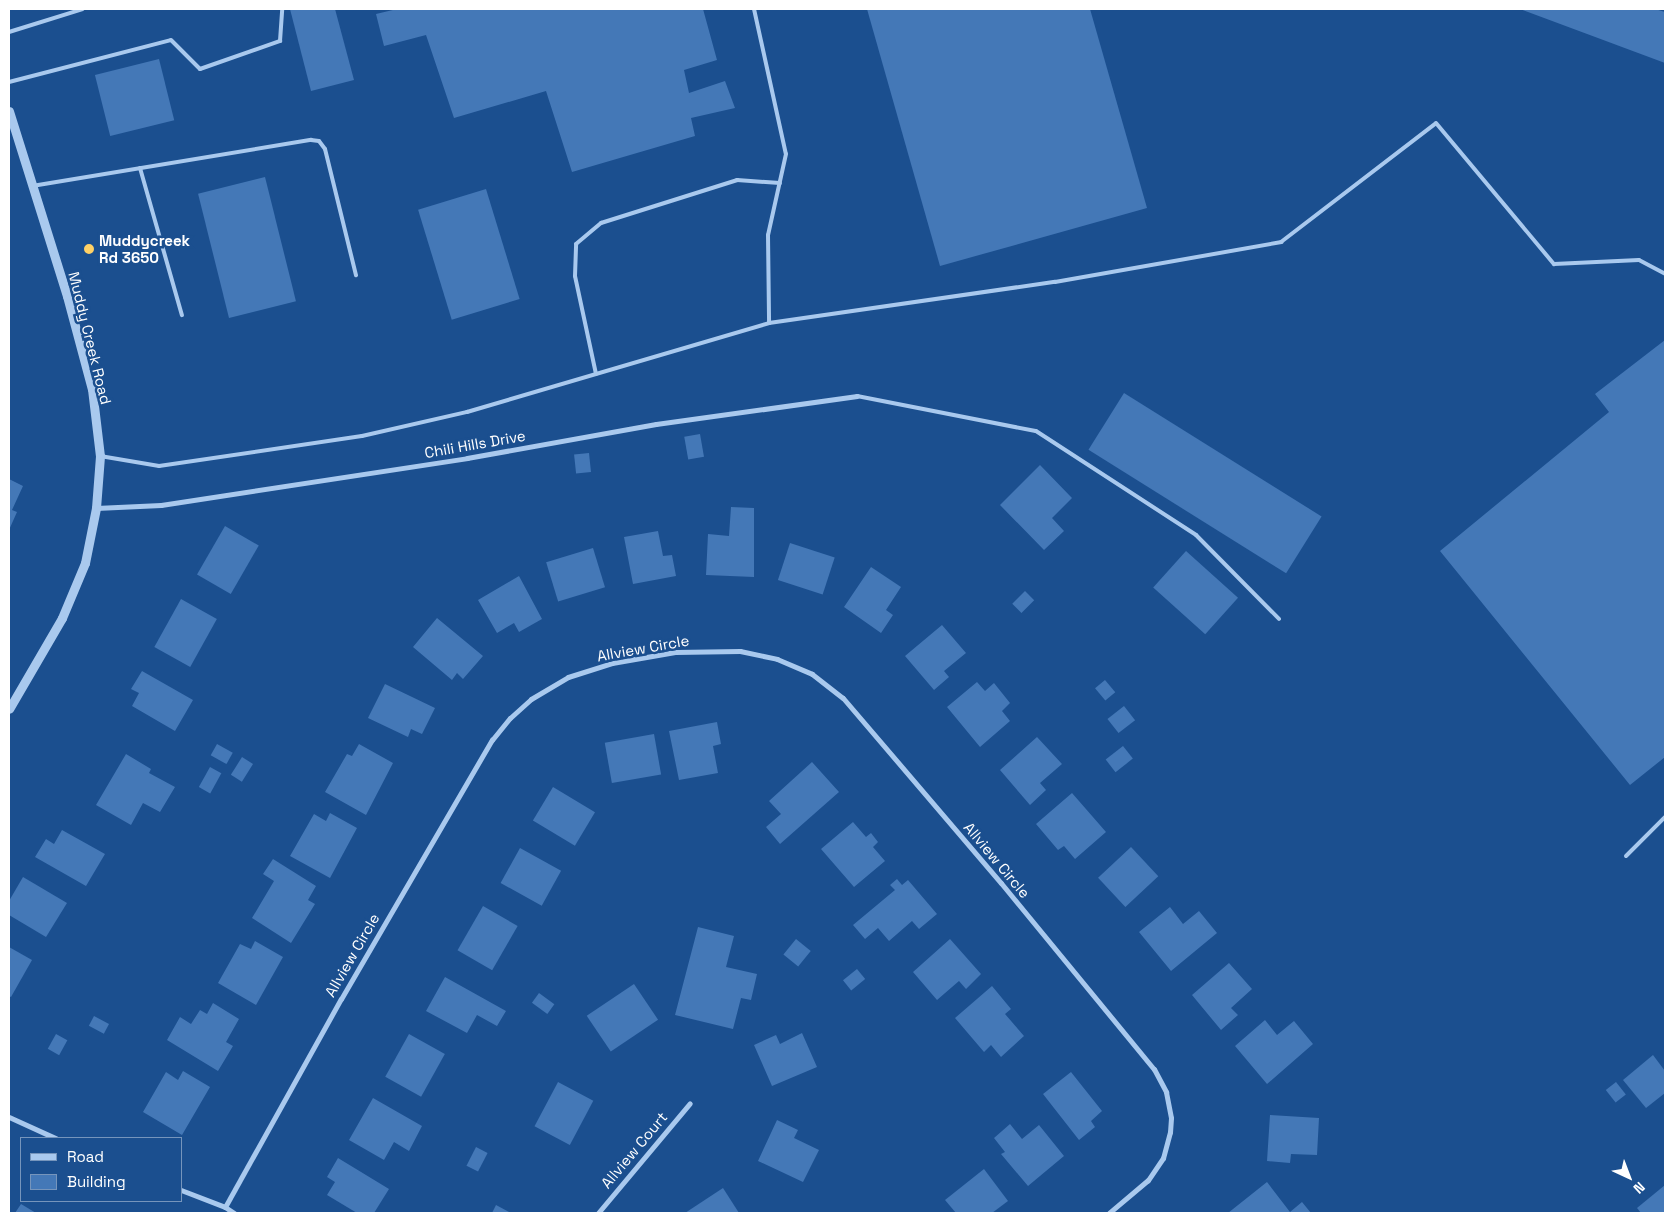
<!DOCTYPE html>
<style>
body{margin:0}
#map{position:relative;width:1674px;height:1222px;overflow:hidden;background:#1b4f8f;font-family:"Space Grotesk",sans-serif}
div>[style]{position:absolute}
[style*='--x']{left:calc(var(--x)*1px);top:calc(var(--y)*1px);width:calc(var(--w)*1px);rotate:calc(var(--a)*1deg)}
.building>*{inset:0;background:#4478b7;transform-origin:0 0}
.service>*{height:4px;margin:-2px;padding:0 2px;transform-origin:2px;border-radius:2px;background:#a9c9ee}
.minor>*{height:5px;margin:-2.5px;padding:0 2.5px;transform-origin:2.5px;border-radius:2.5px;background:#a9c9ee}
.tertiary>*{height:9px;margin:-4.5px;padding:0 4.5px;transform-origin:4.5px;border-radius:4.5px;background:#a9c9ee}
.dots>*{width:14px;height:14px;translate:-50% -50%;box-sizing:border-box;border:2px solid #1b4f8f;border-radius:50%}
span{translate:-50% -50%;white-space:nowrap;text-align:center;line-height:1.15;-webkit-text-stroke:5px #1b4f8f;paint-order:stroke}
.poi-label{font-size:15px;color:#fff;font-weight:700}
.left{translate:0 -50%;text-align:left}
.street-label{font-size:15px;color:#fff}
.frame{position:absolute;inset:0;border:10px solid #fff;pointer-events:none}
.legend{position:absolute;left:20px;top:1137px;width:162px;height:65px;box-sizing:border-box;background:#1b4f8f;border:1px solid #7695bc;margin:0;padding:6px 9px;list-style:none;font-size:15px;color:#fff}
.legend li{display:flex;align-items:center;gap:10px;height:25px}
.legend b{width:25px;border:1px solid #7695bc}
.north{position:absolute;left:1604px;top:1152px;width:50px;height:50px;-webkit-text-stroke:4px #1b4f8f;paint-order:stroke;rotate:137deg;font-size:14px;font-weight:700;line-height:20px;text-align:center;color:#fff}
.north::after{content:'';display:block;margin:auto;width:18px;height:22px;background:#fff;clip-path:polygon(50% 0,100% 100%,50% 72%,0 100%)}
</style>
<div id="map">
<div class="building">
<div style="clip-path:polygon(290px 9px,335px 9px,354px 80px,311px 91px)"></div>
<div style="clip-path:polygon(397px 9px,703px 9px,717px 60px,684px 70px,689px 93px,725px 81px,735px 108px,691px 118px,695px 136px,572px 172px,546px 91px,454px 118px,426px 35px,384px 46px,376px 14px)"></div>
<div style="clip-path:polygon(867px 9px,1090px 9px,1147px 208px,940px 266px)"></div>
<div style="clip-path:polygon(1520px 9px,1655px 9px,1665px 12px,1665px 63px)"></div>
<div style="left:159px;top:59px;width:63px;height:66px;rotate:76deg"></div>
<div style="left:265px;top:177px;width:128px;height:69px;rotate:76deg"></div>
<div style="left:486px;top:189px;width:115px;height:71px;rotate:73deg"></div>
<div style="clip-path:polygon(1665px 340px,1665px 757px,1630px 785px,1440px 551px,1609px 412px,1595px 394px)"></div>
<div style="left:1124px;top:393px;width:233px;height:67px;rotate:32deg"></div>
<div style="left:700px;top:434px;width:23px;height:16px;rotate:80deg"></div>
<div style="left:589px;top:453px;width:19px;height:15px;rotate:84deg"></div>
<div style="clip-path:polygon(1040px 465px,1072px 498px,1052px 518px,1064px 531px,1044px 550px,1000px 505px)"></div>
<div style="clip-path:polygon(9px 479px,23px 486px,12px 510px,17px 512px,9px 530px)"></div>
<div style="clip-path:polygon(731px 507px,754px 508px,754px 577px,706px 575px,708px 534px,729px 536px)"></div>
<div style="left:225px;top:526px;width:39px;height:56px;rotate:30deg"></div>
<div style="clip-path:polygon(658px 531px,663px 556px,672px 555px,676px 576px,633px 584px,624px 537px)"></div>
<div style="left:790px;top:543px;width:47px;height:39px;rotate:18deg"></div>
<div style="left:593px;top:548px;width:41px;height:49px;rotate:73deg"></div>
<div style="left:1186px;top:551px;width:70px;height:49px;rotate:42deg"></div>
<div style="clip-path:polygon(871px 567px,901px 587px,886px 610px,893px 615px,881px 633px,844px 607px)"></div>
<div style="clip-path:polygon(519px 576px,542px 619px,519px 632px,514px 623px,497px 633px,478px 600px)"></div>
<div style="left:1025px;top:591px;width:13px;height:18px;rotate:45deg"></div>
<div style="left:181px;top:599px;width:41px;height:55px;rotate:29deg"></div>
<div style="clip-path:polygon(437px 618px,483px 656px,463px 679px,457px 673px,452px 680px,413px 647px)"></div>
<div style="clip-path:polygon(942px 625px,966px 653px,944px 671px,949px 677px,934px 690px,905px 656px)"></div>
<div style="clip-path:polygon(142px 671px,193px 700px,175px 731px,132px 706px,139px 693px,131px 689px)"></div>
<div style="left:1105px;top:680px;width:16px;height:13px;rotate:50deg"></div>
<div style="clip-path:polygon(977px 682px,985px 691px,994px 683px,1010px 703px,1002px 711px,1010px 721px,980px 747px,947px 707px)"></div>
<div style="clip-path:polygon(385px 684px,435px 708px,422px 734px,411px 729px,408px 737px,368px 718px)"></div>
<div style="left:1124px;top:706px;width:18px;height:21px;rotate:52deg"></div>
<div style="clip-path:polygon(717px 722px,721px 744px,713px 746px,718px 773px,679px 780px,669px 731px)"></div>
<div style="left:654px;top:734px;width:41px;height:50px;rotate:80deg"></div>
<div style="clip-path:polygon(1037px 737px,1062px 764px,1040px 783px,1046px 790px,1030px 805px,1000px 770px)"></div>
<div style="left:217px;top:744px;width:18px;height:13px;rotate:29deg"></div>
<div style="clip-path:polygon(359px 744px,393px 763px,366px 815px,325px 792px,347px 754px,352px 756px)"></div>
<div style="left:1123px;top:746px;width:16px;height:22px;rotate:52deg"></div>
<div style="clip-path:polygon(126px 754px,151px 769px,149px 773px,175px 787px,160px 812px,143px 803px,131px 825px,96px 805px)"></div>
<div style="left:242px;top:757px;width:13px;height:21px;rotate:32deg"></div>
<div style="clip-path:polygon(812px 762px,839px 792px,780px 844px,766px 827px,781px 814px,769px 801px)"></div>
<div style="left:210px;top:767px;width:13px;height:23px;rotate:29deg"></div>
<div style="left:553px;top:787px;width:49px;height:39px;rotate:31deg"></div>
<div style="clip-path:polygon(1072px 793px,1106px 832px,1075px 859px,1064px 846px,1058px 850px,1036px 824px)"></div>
<div style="clip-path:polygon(330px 813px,357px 828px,330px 878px,290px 856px,314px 814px,326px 821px)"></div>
<div style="clip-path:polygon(853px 822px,866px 837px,871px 833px,878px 842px,873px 847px,885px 861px,854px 887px,821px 849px)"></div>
<div style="clip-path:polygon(62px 830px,105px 854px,86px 886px,35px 857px,46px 839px,54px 844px)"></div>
<div style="left:1131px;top:847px;width:40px;height:45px;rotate:47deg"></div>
<div style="left:520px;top:848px;width:47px;height:40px;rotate:29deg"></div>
<div style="clip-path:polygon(273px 859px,316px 886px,308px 900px,315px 904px,291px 943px,252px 918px,274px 881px,263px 874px)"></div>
<div style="clip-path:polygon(23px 877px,67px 903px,46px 937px,9px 915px,9px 901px)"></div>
<div style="clip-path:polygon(897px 879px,902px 885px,908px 880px,937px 914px,919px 929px,912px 921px,889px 941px,878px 928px,865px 939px,853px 925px,895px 890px,890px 885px)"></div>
<div style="left:483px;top:906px;width:40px;height:51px;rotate:30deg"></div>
<div style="clip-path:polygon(1170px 907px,1183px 924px,1199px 911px,1217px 933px,1171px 971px,1139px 932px)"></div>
<div style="clip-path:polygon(698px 927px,734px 936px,726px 967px,757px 974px,751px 1000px,741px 998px,733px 1029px,675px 1015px)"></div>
<div style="left:796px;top:939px;width:19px;height:20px;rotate:39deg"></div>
<div style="clip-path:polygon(950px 939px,981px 974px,966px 989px,959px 981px,937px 1000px,913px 972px)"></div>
<div style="clip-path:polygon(255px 941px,283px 957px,256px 1005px,218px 983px,240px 944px,251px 949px)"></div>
<div style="clip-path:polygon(9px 947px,32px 960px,11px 997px,9px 996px)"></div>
<div style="clip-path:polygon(1229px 963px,1252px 989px,1231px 1008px,1238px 1015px,1221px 1030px,1192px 995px)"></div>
<div style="left:857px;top:969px;width:13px;height:18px;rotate:51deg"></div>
<div style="clip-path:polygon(445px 977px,506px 1011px,497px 1026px,477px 1015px,467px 1033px,426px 1011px)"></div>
<div style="left:634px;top:984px;width:43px;height:57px;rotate:56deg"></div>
<div style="clip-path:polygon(992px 986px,1011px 1009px,1005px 1014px,1024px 1036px,1001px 1057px,991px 1045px,984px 1052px,955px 1018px)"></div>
<div style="left:539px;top:993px;width:19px;height:12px;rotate:36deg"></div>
<div style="clip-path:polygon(213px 1003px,239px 1019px,226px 1042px,233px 1046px,218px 1071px,167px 1040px,180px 1017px,191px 1024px,200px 1010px,207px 1014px)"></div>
<div style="left:94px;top:1016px;width:17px;height:11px;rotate:28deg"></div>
<div style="clip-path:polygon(1265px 1020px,1277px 1035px,1294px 1021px,1313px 1044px,1267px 1084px,1235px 1046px)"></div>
<div style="clip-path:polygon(802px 1033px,817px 1067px,772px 1086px,754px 1045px,776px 1035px,780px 1044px)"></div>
<div style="left:56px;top:1034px;width:13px;height:17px;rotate:29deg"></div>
<div style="left:409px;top:1034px;width:41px;height:49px;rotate:29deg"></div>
<div style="clip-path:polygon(1653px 1055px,1665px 1071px,1665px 1093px,1646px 1108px,1623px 1080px)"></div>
<div style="clip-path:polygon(183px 1071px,210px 1087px,182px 1135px,143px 1112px,166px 1072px,178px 1080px)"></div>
<div style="clip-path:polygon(1071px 1072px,1102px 1111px,1091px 1121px,1095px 1127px,1079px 1140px,1043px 1094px)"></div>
<div style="left:558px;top:1082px;width:40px;height:50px;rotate:28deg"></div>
<div style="left:1616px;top:1082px;width:16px;height:13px;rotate:52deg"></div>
<div style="clip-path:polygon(373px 1098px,422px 1126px,409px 1151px,394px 1142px,384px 1160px,349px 1140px)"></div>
<div style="clip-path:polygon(1270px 1115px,1319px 1118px,1317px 1155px,1291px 1154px,1290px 1163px,1267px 1161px)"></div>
<div style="clip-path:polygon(777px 1120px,798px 1130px,794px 1138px,819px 1150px,803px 1182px,758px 1161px)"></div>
<div style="clip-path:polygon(1010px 1124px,1022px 1139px,1039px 1125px,1064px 1156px,1028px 1186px,1001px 1154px,1005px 1152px,994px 1138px)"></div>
<div style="left:476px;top:1147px;width:13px;height:21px;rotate:27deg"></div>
<div style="clip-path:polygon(338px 1158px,389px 1189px,374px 1213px,357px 1213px,327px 1195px,335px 1182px,327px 1177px)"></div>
<div style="clip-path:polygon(984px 1169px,1008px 1201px,992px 1213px,956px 1213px,945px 1200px)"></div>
<div style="clip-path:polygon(1267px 1182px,1290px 1212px,1302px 1202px,1311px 1213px,1228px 1213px)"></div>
<div style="clip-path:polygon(1665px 1185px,1665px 1213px,1641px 1213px,1637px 1208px)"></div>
<div style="clip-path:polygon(723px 1188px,739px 1213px,685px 1213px)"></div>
<div style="clip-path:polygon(21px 1204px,36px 1213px,15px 1213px)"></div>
<div style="clip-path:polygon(496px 1205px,511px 1213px,492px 1213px)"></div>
</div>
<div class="service">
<div style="--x:754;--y:9;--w:148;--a:77.6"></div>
<div style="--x:786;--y:154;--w:83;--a:102.5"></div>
<div style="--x:768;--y:235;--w:88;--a:89.3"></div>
<div style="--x:9;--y:32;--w:77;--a:-17.3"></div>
<div style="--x:9;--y:82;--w:167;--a:-14.5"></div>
<div style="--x:171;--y:40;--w:41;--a:45"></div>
<div style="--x:200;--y:69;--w:85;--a:-19.3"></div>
<div style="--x:280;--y:41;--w:32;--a:-86"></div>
<div style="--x:140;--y:168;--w:153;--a:74.1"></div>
<div style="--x:32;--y:186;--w:283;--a:-9.4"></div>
<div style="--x:311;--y:140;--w:8;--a:7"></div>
<div style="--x:319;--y:141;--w:10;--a:53"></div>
<div style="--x:325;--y:149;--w:130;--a:76.2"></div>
<div style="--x:596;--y:374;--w:100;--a:-102.1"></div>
<div style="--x:575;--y:276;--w:32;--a:-88"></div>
<div style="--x:576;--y:244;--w:33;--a:-40"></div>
<div style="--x:601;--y:223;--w:143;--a:-17.5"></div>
<div style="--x:737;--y:180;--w:43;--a:4"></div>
<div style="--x:857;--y:396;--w:182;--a:11.1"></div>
<div style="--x:1036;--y:431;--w:191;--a:33"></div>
<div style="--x:1196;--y:535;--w:118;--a:45.3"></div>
<div style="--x:100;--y:456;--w:60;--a:9.6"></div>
<div style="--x:159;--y:466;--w:205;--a:-8.4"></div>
<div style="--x:362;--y:436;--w:108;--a:-12.9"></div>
<div style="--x:467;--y:412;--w:315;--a:-16.4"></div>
<div style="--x:769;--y:323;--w:289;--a:-8.2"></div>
<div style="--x:1055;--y:282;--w:230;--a:-10"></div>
<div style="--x:1281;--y:242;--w:195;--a:-37.5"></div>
<div style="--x:1436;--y:123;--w:184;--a:50.1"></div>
<div style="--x:1554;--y:264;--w:85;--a:-2.7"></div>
<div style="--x:1639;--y:260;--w:30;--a:28"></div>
<div style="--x:1626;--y:856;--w:55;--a:-45"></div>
</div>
<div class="minor">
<div style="--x:96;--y:508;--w:65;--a:-2.6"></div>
<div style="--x:161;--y:505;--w:310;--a:-8.7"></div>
<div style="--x:467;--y:458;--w:192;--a:-10.2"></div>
<div style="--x:656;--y:424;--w:203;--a:-7.9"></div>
<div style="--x:9;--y:1117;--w:51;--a:24.5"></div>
<div style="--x:181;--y:1190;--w:47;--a:21.1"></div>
<div style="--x:225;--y:1207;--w:11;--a:34"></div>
<div style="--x:225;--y:1207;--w:238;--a:-60.9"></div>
<div style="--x:341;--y:999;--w:300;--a:-59.8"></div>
<div style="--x:492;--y:740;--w:28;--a:-51"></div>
<div style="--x:510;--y:718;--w:28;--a:-42"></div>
<div style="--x:531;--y:699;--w:43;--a:-30.7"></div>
<div style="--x:568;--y:677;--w:46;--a:-17.7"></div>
<div style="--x:612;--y:663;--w:64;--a:-9.9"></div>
<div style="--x:675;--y:652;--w:65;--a:-0.9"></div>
<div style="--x:740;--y:651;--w:38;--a:12"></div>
<div style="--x:777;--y:659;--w:38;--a:23"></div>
<div style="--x:812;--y:674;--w:39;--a:38"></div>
<div style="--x:843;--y:698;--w:243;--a:49.5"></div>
<div style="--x:1001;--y:883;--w:241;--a:50.6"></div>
<div style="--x:1154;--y:1069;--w:26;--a:62"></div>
<div style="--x:1166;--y:1092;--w:26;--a:79"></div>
<div style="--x:1171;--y:1118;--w:14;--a:94"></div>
<div style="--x:1170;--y:1132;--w:27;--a:105"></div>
<div style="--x:1163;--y:1158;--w:27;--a:124"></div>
<div style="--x:1148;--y:1180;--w:51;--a:139.8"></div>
<div style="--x:598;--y:1213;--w:143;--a:-50.1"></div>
</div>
<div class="tertiary">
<div style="--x:9;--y:111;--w:194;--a:72.6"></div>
<div style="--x:67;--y:296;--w:96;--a:75"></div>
<div style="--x:92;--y:389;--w:67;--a:83.2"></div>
<div style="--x:100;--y:456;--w:52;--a:94.4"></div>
<div style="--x:96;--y:508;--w:56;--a:101.3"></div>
<div style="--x:85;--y:563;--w:60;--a:112.7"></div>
<div style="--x:62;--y:618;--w:105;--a:120.2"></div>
</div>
<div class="dots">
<div style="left:89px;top:249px;background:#ffd166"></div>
</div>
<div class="poi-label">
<span class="left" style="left:99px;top:249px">Muddycreek<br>Rd 3650</span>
</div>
<div class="street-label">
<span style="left:90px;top:338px;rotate:76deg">Muddy Creek Road</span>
<span style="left:475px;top:444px;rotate:-10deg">Chili Hills Drive</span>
<span style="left:643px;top:648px;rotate:-10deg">Allview Circle</span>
<span style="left:997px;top:860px;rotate:50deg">Allview Circle</span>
<span style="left:352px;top:955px;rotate:-60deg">Allview Circle</span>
<span style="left:634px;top:1150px;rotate:-50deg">Allview Court</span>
</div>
<div class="frame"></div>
<ul class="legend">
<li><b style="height:6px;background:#a9c9ee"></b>Road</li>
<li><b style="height:14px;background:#4478b7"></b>Building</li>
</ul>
<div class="north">N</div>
</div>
